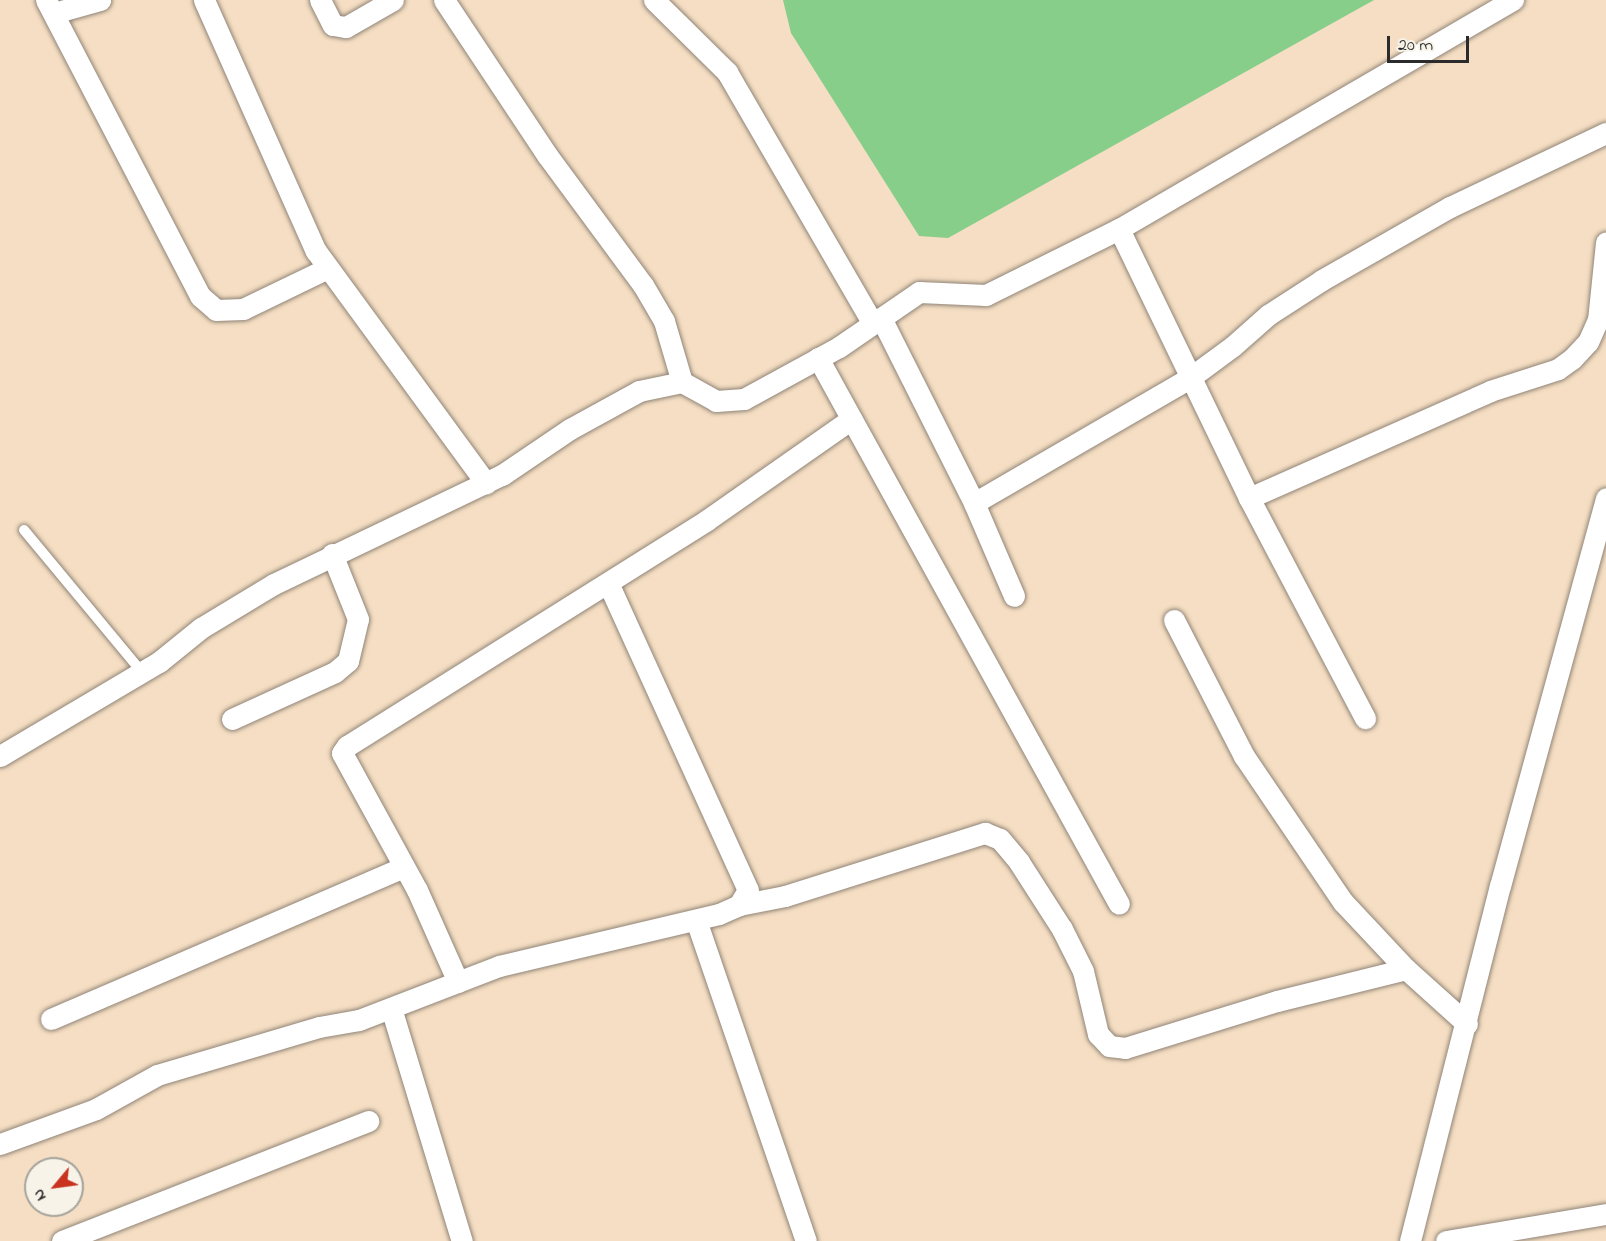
<!DOCTYPE html>
<style>
body{margin:0}
#map{position:relative;width:1606px;height:1241px;overflow:hidden;background:#f5dec3;font-family:"Indie Flower",sans-serif}
div>[style]{position:absolute}
[style*='--x']{left:calc(var(--x)*1px);top:calc(var(--y)*1px);width:calc(var(--w)*1px);rotate:calc(var(--a)*1deg)}
.green>*{inset:0;background:#86ce89}
.roads{filter:drop-shadow(0 0 2px #908477) drop-shadow(0 0 2px #908477)}
.lane>*{height:10px;margin:-5px;padding:0 5px;transform-origin:5px;border-radius:5px;background:#fff}
.street>*{height:21px;margin:-10.5px;padding:0 10.5px;transform-origin:10.5px;border-radius:10.5px;background:#fff}
span{translate:-50% -50%;white-space:nowrap;text-align:center;line-height:1.15;-webkit-text-stroke:5px #f7f3e8;paint-order:stroke}
.north{position:absolute;left:24px;top:1157px;width:60px;height:60px;box-sizing:border-box;background:#f7f3e8;border:2px solid #a5a39c;border-radius:50%;rotate:241deg;font-size:16px;font-weight:700;line-height:24px;text-align:center;color:#2b2b2b}
.north::after{content:'';display:block;margin:auto;width:21px;height:27px;background:#c8321e;clip-path:polygon(50% 0,100% 100%,50% 72%,0 100%)}
.scale{position:absolute;left:1387px;top:36px;width:82px;height:27px;box-sizing:border-box;border:3px solid #2b2b2b;border-top:0;padding-left:8px;font-size:18px;line-height:21px;white-space:nowrap;color:#2b2b2b;-webkit-text-stroke:4px #f7f3e8;paint-order:stroke}
</style>
<div id="map">
<div class="green">
<div style="clip-path:polygon(783px 0,1374px 0,948px 238px,919px 236px,791px 33px)"></div>
</div>
<div class="roads">
<div class="lane">
<div style="--x:24;--y:530;--w:185;--a:50.3"></div>
</div>
<div class="street">
<div style="--x:46;--y:0;--w:334;--a:62.5"></div>
<div style="--x:200;--y:296;--w:21;--a:41"></div>
<div style="--x:216;--y:310;--w:27;--a:-2"></div>
<div style="--x:243;--y:309;--w:94;--a:-25.8"></div>
<div style="--x:204;--y:0;--w:275;--a:66"></div>
<div style="--x:316;--y:251;--w:288;--a:53.8"></div>
<div style="--x:320;--y:0;--w:28;--a:63"></div>
<div style="--x:333;--y:25;--w:13;--a:9"></div>
<div style="--x:346;--y:27;--w:54;--a:-29.9"></div>
<div style="--x:444;--y:0;--w:186;--a:56.4"></div>
<div style="--x:547;--y:155;--w:162;--a:53.6"></div>
<div style="--x:643;--y:285;--w:42;--a:59.7"></div>
<div style="--x:664;--y:321;--w:64;--a:73.6"></div>
<div style="--x:654;--y:0;--w:103;--a:44.6"></div>
<div style="--x:727;--y:72;--w:291;--a:59.9"></div>
<div style="--x:54;--y:13;--w:48;--a:-15.8"></div>
<div style="--x:1119;--y:229;--w:299;--a:64.2"></div>
<div style="--x:1249;--y:498;--w:249;--a:62.2"></div>
<div style="--x:881;--y:318;--w:207;--a:63.3"></div>
<div style="--x:974;--y:503;--w:101;--a:66.7"></div>
<div style="--x:818;--y:358;--w:623;--a:61.13"></div>
<div style="--x:1249;--y:498;--w:264;--a:-23.9"></div>
<div style="--x:1490;--y:391;--w:71;--a:-17.9"></div>
<div style="--x:1558;--y:369;--w:17;--a:-36"></div>
<div style="--x:1572;--y:359;--w:23;--a:-47"></div>
<div style="--x:1588;--y:342;--w:24;--a:-66"></div>
<div style="--x:1598;--y:320;--w:78;--a:-84.1"></div>
<div style="--x:974;--y:503;--w:251;--a:-30.1"></div>
<div style="--x:1191;--y:377;--w:52;--a:-36.4"></div>
<div style="--x:1233;--y:346;--w:47;--a:-41.5"></div>
<div style="--x:1268;--y:315;--w:64;--a:-32.9"></div>
<div style="--x:1322;--y:280;--w:147;--a:-29.7"></div>
<div style="--x:1450;--y:207;--w:173;--a:-25.4"></div>
<div style="--x:1174;--y:620;--w:153;--a:62.8"></div>
<div style="--x:1244;--y:756;--w:176;--a:55.9"></div>
<div style="--x:1343;--y:902;--w:92;--a:46.8"></div>
<div style="--x:1406;--y:969;--w:82;--a:42"></div>
<div style="--x:232;--y:719;--w:113;--a:-24.5"></div>
<div style="--x:335;--y:672;--w:17;--a:-40"></div>
<div style="--x:348;--y:661;--w:43;--a:-76.6"></div>
<div style="--x:358;--y:619;--w:70;--a:-111.8"></div>
<div style="--x:0;--y:756;--w:185;--a:-30.6"></div>
<div style="--x:159;--y:662;--w:54;--a:-39"></div>
<div style="--x:201;--y:628;--w:85;--a:-31.1"></div>
<div style="--x:274;--y:584;--w:253;--a:-25.6"></div>
<div style="--x:502;--y:475;--w:82;--a:-34.1"></div>
<div style="--x:570;--y:429;--w:79;--a:-28.8"></div>
<div style="--x:639;--y:391;--w:44;--a:-11.8"></div>
<div style="--x:682;--y:382;--w:39;--a:29"></div>
<div style="--x:716;--y:401;--w:28;--a:-4"></div>
<div style="--x:744;--y:399;--w:108;--a:-28.7"></div>
<div style="--x:839;--y:347;--w:97;--a:-34.5"></div>
<div style="--x:919;--y:292;--w:67;--a:2.6"></div>
<div style="--x:986;--y:295;--w:148;--a:-26.4"></div>
<div style="--x:1119;--y:229;--w:456;--a:-30.2"></div>
<div style="--x:739;--y:905;--w:47;--a:-11.1"></div>
<div style="--x:785;--y:896;--w:210;--a:-17.5"></div>
<div style="--x:985;--y:833;--w:16;--a:22"></div>
<div style="--x:1000;--y:839;--w:30;--a:50"></div>
<div style="--x:1019;--y:862;--w:80;--a:57.3"></div>
<div style="--x:1062;--y:929;--w:47;--a:63.4"></div>
<div style="--x:1083;--y:971;--w:65;--a:76.6"></div>
<div style="--x:1098;--y:1034;--w:16;--a:47"></div>
<div style="--x:1109;--y:1046;--w:16;--a:7"></div>
<div style="--x:1125;--y:1048;--w:159;--a:-17.2"></div>
<div style="--x:1277;--y:1001;--w:133;--a:-13.9"></div>
<div style="--x:696;--y:920;--w:339;--a:71.1"></div>
<div style="--x:458;--y:982;--w:101;--a:-114"></div>
<div style="--x:417;--y:890;--w:156;--a:-118.7"></div>
<div style="--x:342;--y:753;--w:9;--a:-54"></div>
<div style="--x:347;--y:746;--w:425;--a:-32.1"></div>
<div style="--x:707;--y:520;--w:176;--a:-35"></div>
<div style="--x:391;--y:1008;--w:244;--a:73.1"></div>
<div style="--x:51;--y:1019;--w:384;--a:-23.3"></div>
<div style="--x:0;--y:1144;--w:102;--a:-20"></div>
<div style="--x:96;--y:1109;--w:70;--a:-29.1"></div>
<div style="--x:157;--y:1075;--w:169;--a:-16.5"></div>
<div style="--x:319;--y:1027;--w:41;--a:-9.9"></div>
<div style="--x:359;--y:1020;--w:150;--a:-21.1"></div>
<div style="--x:499;--y:966;--w:226;--a:-13.3"></div>
<div style="--x:719;--y:914;--w:22;--a:-24"></div>
<div style="--x:739;--y:905;--w:17;--a:-59"></div>
<div style="--x:748;--y:890;--w:337;--a:-114.5"></div>
<div style="--x:62;--y:1241;--w:329;--a:-21.4"></div>
<div style="--x:1410;--y:1241;--w:366;--a:-75.8"></div>
<div style="--x:1500;--y:886;--w:402;--a:-74.7"></div>
<div style="--x:1446;--y:1241;--w:162;--a:-9.6"></div>
</div>
</div>
<div class="north">N</div>
<div class="scale">20 m</div>
</div>
